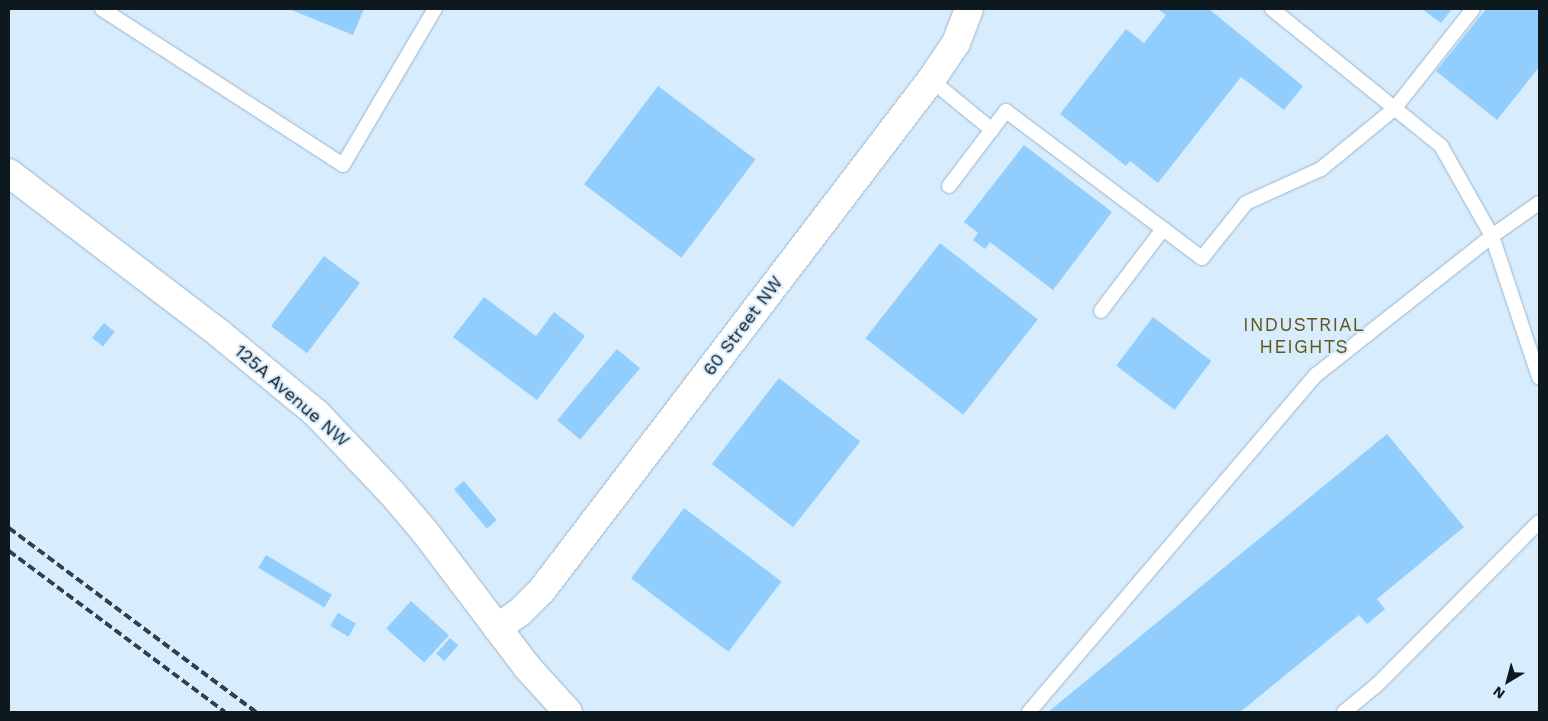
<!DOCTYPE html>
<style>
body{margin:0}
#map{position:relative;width:1548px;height:721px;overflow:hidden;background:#d7ecfd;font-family:"Work Sans",sans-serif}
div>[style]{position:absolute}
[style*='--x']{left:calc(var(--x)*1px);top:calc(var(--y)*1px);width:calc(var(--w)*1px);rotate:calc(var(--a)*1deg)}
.building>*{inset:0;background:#91cefd;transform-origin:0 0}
.roads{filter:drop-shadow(0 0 1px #9bb5c9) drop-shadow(0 0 1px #9bb5c9)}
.lane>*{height:14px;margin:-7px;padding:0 7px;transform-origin:7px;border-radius:7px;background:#fff}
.street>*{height:28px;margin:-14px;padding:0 14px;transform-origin:14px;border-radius:14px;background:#fff}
.rail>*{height:4px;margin-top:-2px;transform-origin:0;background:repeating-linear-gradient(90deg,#333f48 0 8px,transparent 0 12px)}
span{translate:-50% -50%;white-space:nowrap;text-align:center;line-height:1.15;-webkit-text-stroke:4px #d7ecfd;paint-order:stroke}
.street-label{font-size:18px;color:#0e181f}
.neighbourhood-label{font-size:19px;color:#625519;letter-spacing:1px}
.frame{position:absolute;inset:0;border:10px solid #0e181f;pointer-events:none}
.north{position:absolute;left:1483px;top:656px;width:50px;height:50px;-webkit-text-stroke:4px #d7ecfd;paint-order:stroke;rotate:217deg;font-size:14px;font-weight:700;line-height:20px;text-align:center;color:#0e181f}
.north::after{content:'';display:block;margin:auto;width:18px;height:22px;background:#0e181f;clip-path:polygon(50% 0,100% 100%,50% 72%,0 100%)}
</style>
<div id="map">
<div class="building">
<div style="clip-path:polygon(289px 9px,364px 9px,353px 35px)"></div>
<div style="clip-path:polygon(1158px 9px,1209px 9px,1303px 86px,1284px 110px,1241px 77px,1158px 183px,1130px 161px,1126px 166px,1060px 114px,1126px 29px,1144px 43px,1166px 15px)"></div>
<div style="clip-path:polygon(1422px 9px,1452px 9px,1441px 23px)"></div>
<div style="clip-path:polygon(1486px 9px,1539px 9px,1539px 67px,1497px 120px,1436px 71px)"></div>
<div style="left:658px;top:86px;width:122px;height:123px;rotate:37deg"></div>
<div style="clip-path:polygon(1024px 145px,1112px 212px,1053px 290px,990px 242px,985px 249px,973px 240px,978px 233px,964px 222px)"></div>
<div style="left:940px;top:243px;width:124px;height:121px;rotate:38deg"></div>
<div style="left:324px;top:256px;width:45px;height:88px;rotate:37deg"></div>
<div style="clip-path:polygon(484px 297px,536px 336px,554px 312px,585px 336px,537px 400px,453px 337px)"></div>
<div style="left:1153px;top:317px;width:73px;height:61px;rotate:37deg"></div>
<div style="left:104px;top:323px;width:14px;height:19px;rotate:39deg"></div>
<div style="left:617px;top:349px;width:30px;height:93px;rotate:40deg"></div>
<div style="left:779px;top:378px;width:103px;height:109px;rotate:38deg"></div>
<div style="clip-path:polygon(1387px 434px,1464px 527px,1377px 599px,1385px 609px,1367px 624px,1359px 615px,1240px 712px,1048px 712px)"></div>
<div style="left:464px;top:481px;width:51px;height:13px;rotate:50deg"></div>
<div style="left:684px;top:508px;width:122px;height:88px;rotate:37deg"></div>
<div style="left:266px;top:555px;width:77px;height:15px;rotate:31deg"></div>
<div style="left:411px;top:601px;width:51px;height:37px;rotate:42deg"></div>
<div style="left:338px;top:613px;width:21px;height:15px;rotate:31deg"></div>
<div style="left:450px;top:638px;width:11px;height:21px;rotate:41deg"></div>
</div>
<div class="roads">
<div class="lane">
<div style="--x:102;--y:9;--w:287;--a:32.9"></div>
<div style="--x:343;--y:165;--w:181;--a:-59.5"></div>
<div style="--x:1272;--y:9;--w:218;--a:39"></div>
<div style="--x:1441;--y:146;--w:103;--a:60.5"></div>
<div style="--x:1492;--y:236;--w:57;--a:-35.1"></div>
<div style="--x:931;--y:80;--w:79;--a:39.3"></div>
<div style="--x:949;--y:186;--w:94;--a:-52.8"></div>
<div style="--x:1006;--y:111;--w:245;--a:36.9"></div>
<div style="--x:1202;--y:258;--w:70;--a:-51.3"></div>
<div style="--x:1246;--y:203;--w:82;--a:-24.4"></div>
<div style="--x:1321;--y:169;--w:94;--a:-39.4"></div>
<div style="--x:1394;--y:109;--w:127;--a:-51.7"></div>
<div style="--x:1101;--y:311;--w:103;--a:-52.9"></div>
<div style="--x:1029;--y:712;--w:443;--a:-49.6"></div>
<div style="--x:1316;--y:375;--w:224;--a:-38.3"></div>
<div style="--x:1492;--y:236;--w:149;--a:71.6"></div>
<div style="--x:1344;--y:712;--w:44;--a:-39.5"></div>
<div style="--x:1378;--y:684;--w:228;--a:-45.2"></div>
</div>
<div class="street">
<div style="--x:9;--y:173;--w:265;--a:37.3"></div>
<div style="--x:220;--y:334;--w:124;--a:39.5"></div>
<div style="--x:316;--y:413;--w:109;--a:46.5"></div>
<div style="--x:391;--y:492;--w:52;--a:49.6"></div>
<div style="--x:425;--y:532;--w:169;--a:52.9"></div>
<div style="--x:527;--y:667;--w:61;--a:47.7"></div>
<div style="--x:497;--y:628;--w:28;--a:-35"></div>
<div style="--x:520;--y:612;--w:31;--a:-45"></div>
<div style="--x:542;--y:590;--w:641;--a:-52.67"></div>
<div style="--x:931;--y:80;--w:45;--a:-56"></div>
<div style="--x:956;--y:43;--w:36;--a:-69"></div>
</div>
</div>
<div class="rail">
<div style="--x:9;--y:528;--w:308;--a:36.7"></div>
<div style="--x:9;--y:551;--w:269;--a:36.7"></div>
</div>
<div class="street-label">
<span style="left:743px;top:326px;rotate:-53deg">60 Street NW</span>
<span style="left:292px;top:396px;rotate:41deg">125A Avenue NW</span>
</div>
<div class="neighbourhood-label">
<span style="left:1304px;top:336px">INDUSTRIAL<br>HEIGHTS</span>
</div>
<div class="frame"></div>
<div class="north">N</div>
</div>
